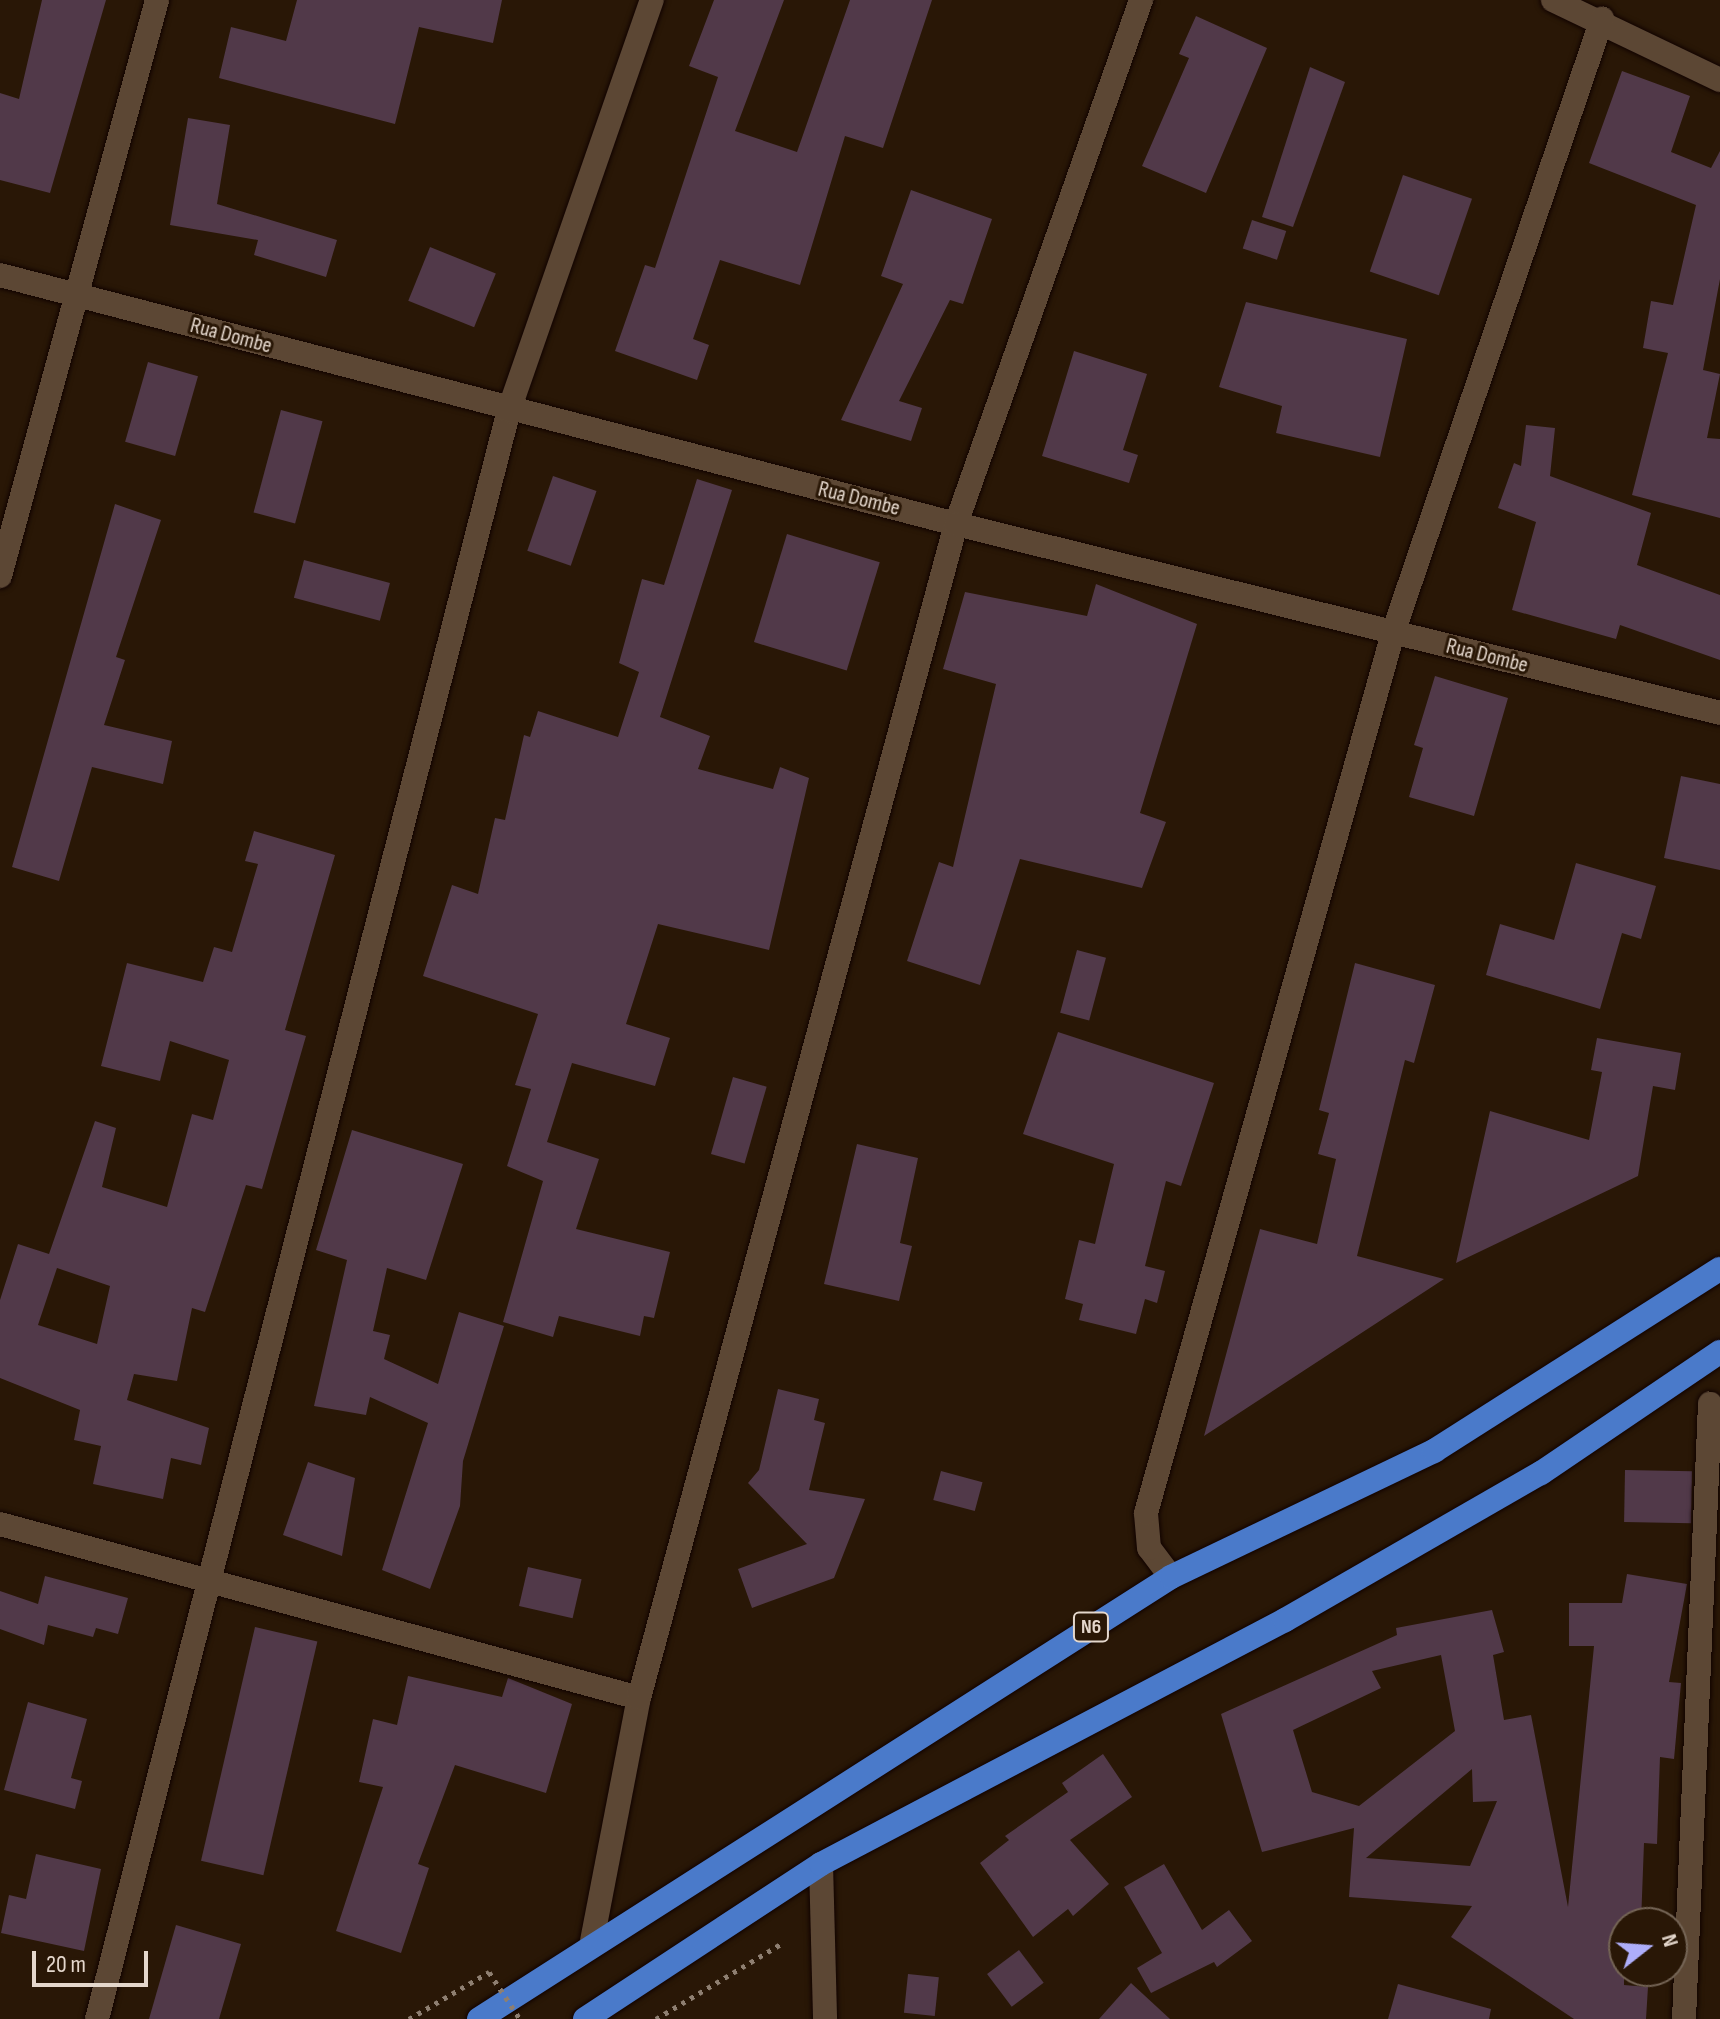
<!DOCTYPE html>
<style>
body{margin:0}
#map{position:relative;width:1720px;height:2019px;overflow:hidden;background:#291706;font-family:"Sofia Sans Condensed",sans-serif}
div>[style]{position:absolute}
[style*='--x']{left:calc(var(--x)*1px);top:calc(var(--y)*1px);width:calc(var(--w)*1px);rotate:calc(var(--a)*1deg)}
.building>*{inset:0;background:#513949;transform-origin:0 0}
.path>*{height:5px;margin-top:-2.5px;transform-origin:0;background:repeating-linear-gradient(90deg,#8e7f71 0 4px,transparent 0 10px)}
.roads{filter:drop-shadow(0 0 2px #110300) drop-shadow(0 0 2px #110300)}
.minor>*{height:24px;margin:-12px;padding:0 12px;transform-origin:12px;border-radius:12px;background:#5c4734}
.tertiary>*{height:24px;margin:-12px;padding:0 12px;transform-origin:12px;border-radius:12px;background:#5c4734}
.trunk>*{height:24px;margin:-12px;padding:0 12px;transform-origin:12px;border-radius:12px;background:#4a7aca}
.path-bridge>*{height:5px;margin-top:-2.5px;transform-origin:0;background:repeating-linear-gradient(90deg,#8e7f71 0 4px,transparent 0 10px)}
span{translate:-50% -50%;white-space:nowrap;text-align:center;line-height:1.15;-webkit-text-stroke:6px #291706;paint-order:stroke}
.shield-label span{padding:2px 6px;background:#291706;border:2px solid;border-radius:6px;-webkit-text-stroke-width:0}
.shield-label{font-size:20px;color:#e4d7cc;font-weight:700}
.street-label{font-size:22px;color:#e4d7cc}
.north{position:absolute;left:1608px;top:1907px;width:80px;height:80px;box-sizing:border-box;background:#291706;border:2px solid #746455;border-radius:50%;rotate:73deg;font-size:22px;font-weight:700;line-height:32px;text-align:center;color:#e4d7cc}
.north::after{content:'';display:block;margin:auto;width:28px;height:36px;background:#aeaefa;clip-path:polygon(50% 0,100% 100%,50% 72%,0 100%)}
.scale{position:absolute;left:32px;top:1951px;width:116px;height:36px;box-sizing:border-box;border:4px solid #e4d7cc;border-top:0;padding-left:10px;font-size:24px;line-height:28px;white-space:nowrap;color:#e4d7cc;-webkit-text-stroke:6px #291706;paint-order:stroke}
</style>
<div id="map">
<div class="building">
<div style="clip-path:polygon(42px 0,106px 0,50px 193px,0 180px,0 93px,19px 99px)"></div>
<div style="clip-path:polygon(297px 0,502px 0,493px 43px,419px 27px,395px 124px,219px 78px,231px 27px,286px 41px)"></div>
<div style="clip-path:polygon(714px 0,784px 0,735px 131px,797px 152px,850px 0,932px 0,883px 148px,845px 136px,800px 285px,720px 260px,693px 339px,709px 345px,697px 380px,615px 351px,645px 265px,655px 268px,718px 77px,689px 66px)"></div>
<div style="clip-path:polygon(1196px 16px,1267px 48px,1206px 193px,1142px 166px,1189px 58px,1179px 54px)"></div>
<div style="clip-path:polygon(1310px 67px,1345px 82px,1293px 227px,1262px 217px)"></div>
<div style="clip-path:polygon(1622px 71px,1690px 96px,1671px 152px,1711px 168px,1720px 151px,1720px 279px,1703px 370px,1720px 374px,1707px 438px,1720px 439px,1720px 518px,1632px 495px,1668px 353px,1643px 348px,1651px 301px,1673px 305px,1696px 205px,1589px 163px)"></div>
<div style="clip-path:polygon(188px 118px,230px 125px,217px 204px,337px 240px,326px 277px,254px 255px,258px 240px,170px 225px)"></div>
<div style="left:1403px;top:175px;width:73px;height:102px;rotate:19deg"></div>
<div style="clip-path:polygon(911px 190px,992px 219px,963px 304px,950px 300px,899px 401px,922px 408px,911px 441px,841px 420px,903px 284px,881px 276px)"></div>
<div style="left:1252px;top:220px;width:36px;height:30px;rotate:18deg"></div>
<div style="left:430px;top:247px;width:71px;height:58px;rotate:22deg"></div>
<div style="clip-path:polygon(1246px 302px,1407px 339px,1380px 457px,1276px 433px,1282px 406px,1219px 387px)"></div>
<div style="clip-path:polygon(1074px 351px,1147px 374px,1123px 450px,1138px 455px,1129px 483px,1042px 456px)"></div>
<div style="left:148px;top:362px;width:52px;height:83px;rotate:16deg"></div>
<div style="left:281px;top:410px;width:43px;height:106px;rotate:15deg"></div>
<div style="clip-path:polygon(1526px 425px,1555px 428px,1550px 476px,1651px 513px,1637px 565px,1720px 595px,1720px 660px,1620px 625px,1616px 639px,1512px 610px,1536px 522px,1498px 508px,1514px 463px,1521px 466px)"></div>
<div style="left:553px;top:476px;width:46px;height:79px;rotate:19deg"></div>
<div style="clip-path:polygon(697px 479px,732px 490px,660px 717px,710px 736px,698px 769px,773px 789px,780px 767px,809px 778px,769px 950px,658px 924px,626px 1024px,670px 1038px,655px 1086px,572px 1063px,547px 1142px,599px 1159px,576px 1229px,670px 1252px,654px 1318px,644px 1316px,640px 1336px,559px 1316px,553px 1337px,503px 1322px,543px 1181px,507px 1166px,531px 1089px,515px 1085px,538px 1014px,423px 976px,452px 885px,478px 894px,495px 818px,505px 820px,524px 735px,530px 737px,538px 711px,618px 737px,639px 672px,619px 663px,642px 579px,664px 585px)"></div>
<div style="clip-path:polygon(115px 504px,161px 520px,116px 657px,125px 660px,104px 725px,172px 741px,163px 784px,92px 767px,59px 881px,12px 867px)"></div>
<div style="left:787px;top:534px;width:97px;height:113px;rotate:17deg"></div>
<div style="left:304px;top:560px;width:89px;height:39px;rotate:15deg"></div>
<div style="clip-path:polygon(1096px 584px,1197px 624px,1140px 813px,1166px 822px,1142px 888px,1020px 859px,980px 985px,907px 961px,939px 862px,953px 867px,996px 684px,943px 669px,965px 592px,1087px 616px)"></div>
<div style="clip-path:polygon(1435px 676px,1508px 698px,1474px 816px,1409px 797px,1423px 748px,1414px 745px)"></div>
<div style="clip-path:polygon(1681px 776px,1720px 784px,1720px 870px,1664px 858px)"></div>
<div style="clip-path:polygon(evenodd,254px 831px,335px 855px,285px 1030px,306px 1036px,262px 1189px,246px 1185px,205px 1312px,192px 1308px,177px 1381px,134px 1374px,127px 1400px,209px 1428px,201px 1465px,171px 1458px,163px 1499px,93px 1484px,101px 1446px,74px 1440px,80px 1410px,0 1378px,0 1300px,18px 1244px,49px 1254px,95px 1121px,116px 1128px,102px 1187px,167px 1207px,192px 1114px,213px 1120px,229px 1060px,170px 1041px,160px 1081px,101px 1066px,127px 963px,203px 982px,214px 947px,232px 952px,258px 864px,245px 861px,254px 831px,57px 1268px,110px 1286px,97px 1344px,38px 1325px,57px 1268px)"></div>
<div style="clip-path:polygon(1576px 863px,1656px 886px,1641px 939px,1622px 933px,1600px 1009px,1486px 975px,1500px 924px,1554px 940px)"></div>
<div style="left:1077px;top:950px;width:30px;height:65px;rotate:15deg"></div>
<div style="clip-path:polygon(1355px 963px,1435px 985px,1414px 1063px,1405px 1060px,1357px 1256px,1444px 1279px,1204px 1436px,1260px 1229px,1317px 1244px,1336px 1159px,1318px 1154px,1329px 1113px,1319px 1110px)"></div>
<div style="clip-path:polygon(1058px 1032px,1214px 1083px,1181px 1186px,1166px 1181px,1145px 1266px,1165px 1271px,1157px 1303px,1145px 1299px,1136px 1334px,1079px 1320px,1083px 1304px,1065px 1299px,1079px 1240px,1095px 1244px,1114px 1164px,1023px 1134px)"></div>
<div style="clip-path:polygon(1597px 1038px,1681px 1053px,1675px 1090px,1653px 1086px,1638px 1176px,1456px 1263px,1490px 1111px,1589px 1140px,1602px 1072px,1591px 1070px)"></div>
<div style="left:733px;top:1077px;width:35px;height:80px;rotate:16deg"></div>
<div style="clip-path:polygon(352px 1130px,463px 1164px,426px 1280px,387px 1268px,373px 1331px,390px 1335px,384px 1359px,438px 1384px,459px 1312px,504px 1326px,463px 1461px,460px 1506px,430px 1589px,382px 1570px,428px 1423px,370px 1397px,366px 1415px,314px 1406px,347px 1260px,316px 1250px)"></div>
<div style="clip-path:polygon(857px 1144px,918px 1158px,900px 1243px,912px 1246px,899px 1301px,824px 1284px)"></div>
<div style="clip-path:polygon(778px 1389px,819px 1399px,814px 1420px,825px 1423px,809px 1490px,865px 1499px,834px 1578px,752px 1608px,738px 1569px,807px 1544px,748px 1483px,759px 1470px)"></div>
<div style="clip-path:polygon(308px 1462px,355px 1478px,342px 1556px,283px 1535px)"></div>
<div style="left:1625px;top:1470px;width:67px;height:52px;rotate:1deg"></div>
<div style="left:941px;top:1471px;width:43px;height:30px;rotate:15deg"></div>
<div style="left:528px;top:1567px;width:55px;height:40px;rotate:13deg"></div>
<div style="clip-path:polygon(evenodd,1627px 1574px,1687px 1584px,1669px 1682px,1681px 1683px,1674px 1759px,1660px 1757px,1657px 1844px,1644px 1843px,1641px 1923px,1624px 1923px,1624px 1985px,1648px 1987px,1646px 2019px,1574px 2019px,1451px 1937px,1472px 1906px,1349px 1897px,1354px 1828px,1262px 1852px,1221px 1714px,1397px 1635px,1396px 1628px,1492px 1610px,1504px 1652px,1493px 1655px,1504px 1720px,1531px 1715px,1568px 1907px,1594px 1646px,1569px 1646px,1569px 1603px,1622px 1603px,1627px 1574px,1441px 1655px,1455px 1731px,1359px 1806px,1312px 1792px,1293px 1730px,1381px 1688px,1372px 1671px,1441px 1655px,1627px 1574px,1472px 1769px,1473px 1802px,1497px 1801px,1470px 1866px,1366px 1858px,1472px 1769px)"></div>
<div style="clip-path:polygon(45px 1576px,128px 1598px,118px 1634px,96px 1628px,93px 1637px,48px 1625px,44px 1645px,0 1629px,0 1591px,38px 1604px)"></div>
<div style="left:255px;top:1627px;width:64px;height:240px;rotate:13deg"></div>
<div style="clip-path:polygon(408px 1676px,502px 1697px,508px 1678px,572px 1704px,546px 1793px,455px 1765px,418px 1864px,429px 1868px,401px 1953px,336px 1931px,383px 1787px,359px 1782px,373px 1719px,397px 1725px)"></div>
<div style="clip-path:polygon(28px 1702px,87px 1719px,71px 1778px,82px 1781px,75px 1809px,4px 1790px)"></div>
<div style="clip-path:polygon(1103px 1754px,1132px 1797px,1070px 1840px,1109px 1884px,1073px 1916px,1068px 1909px,1033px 1937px,980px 1863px,1009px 1840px,1005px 1836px,1068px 1792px,1062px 1783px)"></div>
<div style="clip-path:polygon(36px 1854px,101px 1869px,84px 1951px,1px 1933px,9px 1895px,26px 1899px)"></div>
<div style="clip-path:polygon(1164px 1864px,1202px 1930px,1229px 1910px,1252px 1941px,1217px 1967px,1214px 1962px,1151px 1993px,1137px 1968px,1162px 1953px,1124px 1887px)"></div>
<div style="clip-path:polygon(176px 1925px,241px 1944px,219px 2019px,149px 2019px)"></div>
<div style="left:1019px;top:1950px;width:41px;height:40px;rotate:53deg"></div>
<div style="left:908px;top:1974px;width:31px;height:39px;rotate:6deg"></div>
<div style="clip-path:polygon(1131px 1983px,1170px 2019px,1099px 2019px)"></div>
<div style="clip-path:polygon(1398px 1984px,1491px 2009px,1489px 2019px,1388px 2019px)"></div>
</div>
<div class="path">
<div style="--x:656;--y:2019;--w:149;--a:-31"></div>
</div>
<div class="roads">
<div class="minor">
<div style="--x:1553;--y:0;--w:185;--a:25.6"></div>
<div style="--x:0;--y:576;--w:597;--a:-74.75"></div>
<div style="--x:0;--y:1524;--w:662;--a:15.23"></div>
<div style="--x:1171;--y:1577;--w:36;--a:-127"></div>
<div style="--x:1149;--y:1548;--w:35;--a:-95"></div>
<div style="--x:1146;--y:1513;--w:914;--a:-74.32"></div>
<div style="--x:1393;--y:633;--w:649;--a:-71.2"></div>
<div style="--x:821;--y:1864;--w:155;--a:88.5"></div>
<div style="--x:592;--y:1941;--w:248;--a:-79.1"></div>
<div style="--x:639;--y:1698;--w:1216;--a:-74.89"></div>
<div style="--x:956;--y:524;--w:556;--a:-70.55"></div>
<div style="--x:97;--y:2019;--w:1661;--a:-75.64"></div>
<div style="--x:509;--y:410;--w:434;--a:-70.8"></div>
<div style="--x:1684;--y:2019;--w:616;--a:-87.58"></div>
</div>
<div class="tertiary">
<div style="--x:0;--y:275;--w:988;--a:14.6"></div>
<div style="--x:956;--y:524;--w:787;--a:13.89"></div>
</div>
<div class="trunk">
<div style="--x:479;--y:2019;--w:821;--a:-32.57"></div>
<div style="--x:1171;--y:1577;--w:292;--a:-25.6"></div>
<div style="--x:1434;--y:1451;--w:339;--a:-32.5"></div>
<div style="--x:585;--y:2019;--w:282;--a:-33.3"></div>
<div style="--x:821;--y:1864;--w:524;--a:-27.74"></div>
<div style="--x:1285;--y:1620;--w:295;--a:-29.9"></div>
<div style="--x:1541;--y:1473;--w:216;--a:-34.1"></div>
</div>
</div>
<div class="path-bridge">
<div style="--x:409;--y:2019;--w:93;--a:-30.4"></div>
<div style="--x:489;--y:1972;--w:56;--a:56.6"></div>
</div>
<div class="shield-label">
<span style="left:1091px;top:1627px">N6</span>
</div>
<div class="street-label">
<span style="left:231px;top:336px;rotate:15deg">Rua Dombe</span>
<span style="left:859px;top:499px;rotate:14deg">Rua Dombe</span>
<span style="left:1487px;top:656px;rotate:14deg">Rua Dombe</span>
</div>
<div class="north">N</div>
<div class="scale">20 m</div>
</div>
